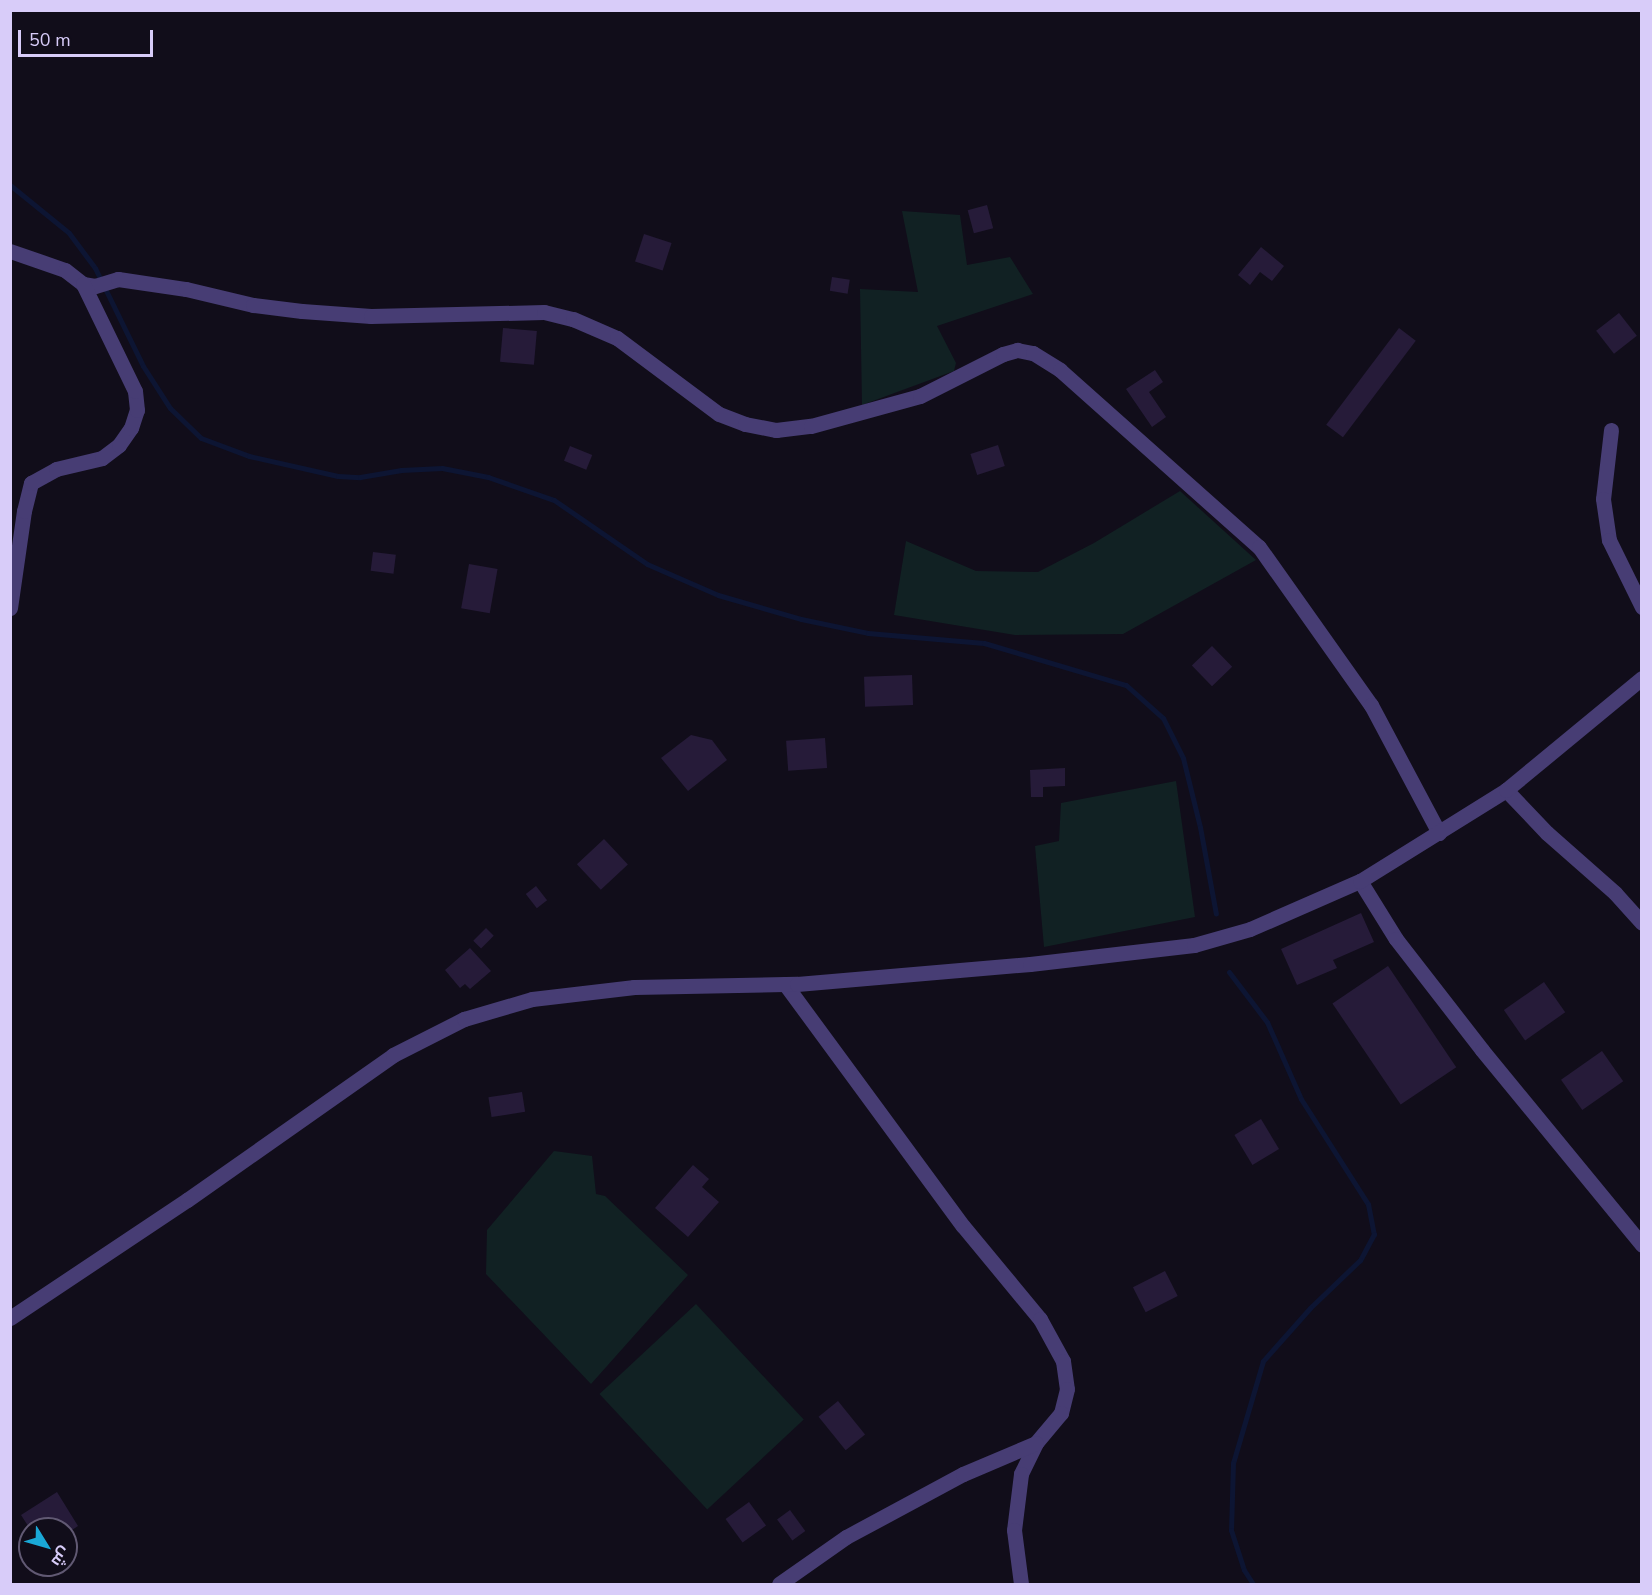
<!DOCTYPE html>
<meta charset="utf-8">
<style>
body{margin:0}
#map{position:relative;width:1652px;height:1595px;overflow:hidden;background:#110d1a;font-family:"Nunito Sans",Cairo,sans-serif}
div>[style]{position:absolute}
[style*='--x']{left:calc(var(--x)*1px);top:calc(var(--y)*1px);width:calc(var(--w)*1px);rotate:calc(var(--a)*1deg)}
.green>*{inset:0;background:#112123;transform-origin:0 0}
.stream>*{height:5px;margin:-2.5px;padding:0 2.5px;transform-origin:2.5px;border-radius:2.5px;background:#0d1533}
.building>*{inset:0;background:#261b39;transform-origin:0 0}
.minor>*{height:15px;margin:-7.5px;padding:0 7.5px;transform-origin:7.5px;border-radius:7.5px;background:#473d74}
span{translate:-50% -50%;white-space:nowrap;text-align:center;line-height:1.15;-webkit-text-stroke:6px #110d1a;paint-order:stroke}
.frame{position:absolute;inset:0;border:12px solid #d8ccf9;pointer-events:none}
.north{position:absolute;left:18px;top:1517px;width:60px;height:60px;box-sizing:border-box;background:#110d1a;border:2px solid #615973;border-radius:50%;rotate:127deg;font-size:16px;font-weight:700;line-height:24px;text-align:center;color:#d8ccf9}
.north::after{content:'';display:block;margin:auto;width:21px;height:27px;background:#1aa8d7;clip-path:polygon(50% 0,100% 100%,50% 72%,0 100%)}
.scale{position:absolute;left:18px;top:30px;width:135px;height:27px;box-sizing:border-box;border:3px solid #d8ccf9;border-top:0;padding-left:8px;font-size:18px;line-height:21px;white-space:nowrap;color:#d8ccf9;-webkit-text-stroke:4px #110d1a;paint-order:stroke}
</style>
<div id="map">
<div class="green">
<div style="clip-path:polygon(902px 211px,960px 215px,967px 265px,1010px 257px,1033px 294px,937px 326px,956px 363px,954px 371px,862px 405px,860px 289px,918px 292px)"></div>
<div style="clip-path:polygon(1180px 491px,1256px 560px,1123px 634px,1015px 635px,894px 615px,906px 541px,976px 571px,1038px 572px,1094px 543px)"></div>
<div style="clip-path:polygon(1176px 781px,1195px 917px,1044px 947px,1035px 846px,1059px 841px,1061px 803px)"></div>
<div style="clip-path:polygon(554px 1151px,592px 1156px,596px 1194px,605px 1196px,688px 1275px,591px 1384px,486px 1274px,487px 1230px)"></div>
<div style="left:696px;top:1304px;width:158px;height:132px;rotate:47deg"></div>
</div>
<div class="stream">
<div style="--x:10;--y:185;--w:76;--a:39.1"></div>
<div style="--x:69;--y:233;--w:44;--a:53.4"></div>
<div style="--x:95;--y:268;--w:109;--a:63.9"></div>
<div style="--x:143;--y:366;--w:50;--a:57.3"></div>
<div style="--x:170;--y:408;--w:43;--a:44.1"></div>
<div style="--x:201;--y:438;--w:51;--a:20.6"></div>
<div style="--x:249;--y:456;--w:91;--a:12.7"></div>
<div style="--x:338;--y:476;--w:22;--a:3"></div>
<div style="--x:360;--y:477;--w:42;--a:-9.7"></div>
<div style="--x:401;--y:470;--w:41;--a:-2.8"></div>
<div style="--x:442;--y:468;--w:47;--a:11.1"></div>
<div style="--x:488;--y:477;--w:70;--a:19.2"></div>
<div style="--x:554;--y:500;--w:113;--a:34.5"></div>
<div style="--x:647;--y:564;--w:77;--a:23.6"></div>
<div style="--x:718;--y:595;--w:86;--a:16.1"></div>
<div style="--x:801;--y:619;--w:68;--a:11.8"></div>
<div style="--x:868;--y:633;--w:116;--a:4.9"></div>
<div style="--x:984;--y:643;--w:148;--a:16.5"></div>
<div style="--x:1126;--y:685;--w:50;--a:41.7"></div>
<div style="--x:1163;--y:718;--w:45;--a:63.4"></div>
<div style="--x:1183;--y:758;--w:71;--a:76.2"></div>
<div style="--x:1200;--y:827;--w:88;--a:79.6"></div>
<div style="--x:1229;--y:972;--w:63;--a:52.8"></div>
<div style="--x:1267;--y:1022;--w:84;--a:66.2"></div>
<div style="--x:1301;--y:1099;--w:125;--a:57.5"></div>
<div style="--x:1368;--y:1204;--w:31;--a:79"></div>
<div style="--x:1374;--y:1234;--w:30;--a:118"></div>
<div style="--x:1360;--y:1260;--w:69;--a:136.2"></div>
<div style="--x:1310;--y:1308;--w:71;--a:131.6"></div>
<div style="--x:1263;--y:1361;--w:106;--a:106.4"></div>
<div style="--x:1233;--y:1463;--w:67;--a:91.7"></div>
<div style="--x:1231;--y:1530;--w:42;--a:72"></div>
<div style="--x:1244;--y:1570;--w:17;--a:57"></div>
</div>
<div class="building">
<div style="left:987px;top:205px;width:24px;height:20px;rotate:75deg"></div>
<div style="left:644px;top:234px;width:29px;height:29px;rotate:18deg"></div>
<div style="clip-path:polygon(1261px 247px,1284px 266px,1272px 281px,1260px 272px,1250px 285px,1238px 275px)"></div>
<div style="left:832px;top:277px;width:18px;height:14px;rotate:9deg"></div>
<div style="left:1619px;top:313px;width:29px;height:29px;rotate:52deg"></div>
<div style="left:503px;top:328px;width:34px;height:34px;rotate:5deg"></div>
<div style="left:1399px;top:328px;width:21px;height:121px;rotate:37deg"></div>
<div style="clip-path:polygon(1155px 370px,1163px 382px,1149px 392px,1166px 417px,1152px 427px,1126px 389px)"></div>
<div style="left:998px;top:445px;width:22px;height:29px;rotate:72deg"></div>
<div style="left:570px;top:446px;width:24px;height:16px;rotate:22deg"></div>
<div style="left:373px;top:552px;width:23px;height:19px;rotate:7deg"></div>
<div style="left:469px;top:564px;width:29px;height:45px;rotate:10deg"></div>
<div style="left:1212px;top:646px;width:29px;height:28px;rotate:46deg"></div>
<div style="left:912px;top:675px;width:30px;height:48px;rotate:88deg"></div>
<div style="clip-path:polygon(691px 735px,712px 740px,727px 760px,688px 791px,661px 758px)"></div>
<div style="left:825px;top:738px;width:30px;height:39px;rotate:86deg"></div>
<div style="clip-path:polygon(1065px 768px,1065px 786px,1043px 787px,1043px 797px,1031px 797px,1030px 770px)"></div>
<div style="left:604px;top:839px;width:35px;height:37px;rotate:47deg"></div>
<div style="left:536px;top:886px;width:18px;height:13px;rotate:52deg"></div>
<div style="clip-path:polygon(1361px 913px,1374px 942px,1333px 960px,1337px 968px,1297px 985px,1281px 949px)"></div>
<div style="left:486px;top:928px;width:11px;height:18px;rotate:45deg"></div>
<div style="clip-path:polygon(470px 948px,491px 971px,470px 989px,465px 984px,460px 988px,445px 970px)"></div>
<div style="left:1388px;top:966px;width:122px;height:67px;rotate:56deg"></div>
<div style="left:1544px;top:982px;width:37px;height:49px;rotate:55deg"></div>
<div style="left:1602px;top:1051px;width:37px;height:50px;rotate:55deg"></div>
<div style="left:522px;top:1092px;width:20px;height:34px;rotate:81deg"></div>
<div style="left:1261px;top:1119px;width:35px;height:31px;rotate:59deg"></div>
<div style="clip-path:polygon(693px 1165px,709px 1179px,702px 1187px,719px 1202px,688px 1237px,655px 1208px)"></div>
<div style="left:1165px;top:1271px;width:28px;height:36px;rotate:63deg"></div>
<div style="left:838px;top:1401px;width:43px;height:25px;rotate:51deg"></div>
<div style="clip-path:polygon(57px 1492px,78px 1526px,66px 1534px,66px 1529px,30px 1529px,21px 1515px)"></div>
<div style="left:749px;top:1502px;width:29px;height:29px;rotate:54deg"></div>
<div style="left:790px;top:1510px;width:26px;height:16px;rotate:54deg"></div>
</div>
<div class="minor">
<div style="--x:10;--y:251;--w:58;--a:19.1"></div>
<div style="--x:65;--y:270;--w:23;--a:38"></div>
<div style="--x:83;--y:284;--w:12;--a:9"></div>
<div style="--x:95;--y:286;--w:24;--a:-17"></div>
<div style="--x:118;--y:279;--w:69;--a:8.4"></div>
<div style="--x:186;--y:289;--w:69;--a:13.4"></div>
<div style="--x:253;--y:305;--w:49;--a:7"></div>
<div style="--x:302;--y:311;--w:69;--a:4.1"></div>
<div style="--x:371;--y:316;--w:173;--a:-1.3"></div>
<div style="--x:544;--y:312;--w:30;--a:14"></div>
<div style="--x:573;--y:319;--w:48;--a:23.4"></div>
<div style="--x:617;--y:338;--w:127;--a:36.7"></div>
<div style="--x:719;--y:414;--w:28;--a:21"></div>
<div style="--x:745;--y:424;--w:32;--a:11"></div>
<div style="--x:776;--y:430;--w:35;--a:-7"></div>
<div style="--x:811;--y:426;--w:113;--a:-15.4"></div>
<div style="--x:920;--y:396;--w:93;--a:-26.8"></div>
<div style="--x:1003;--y:354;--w:15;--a:-16"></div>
<div style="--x:1017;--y:350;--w:16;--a:11"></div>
<div style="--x:1033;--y:353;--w:32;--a:32"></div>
<div style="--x:1060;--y:370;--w:266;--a:41.7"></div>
<div style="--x:1259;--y:547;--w:194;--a:54.7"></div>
<div style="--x:1371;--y:705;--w:145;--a:62"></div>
<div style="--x:1611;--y:430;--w:69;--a:96.6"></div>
<div style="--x:1603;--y:499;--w:41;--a:81.7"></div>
<div style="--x:1609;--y:540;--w:75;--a:63.8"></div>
<div style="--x:10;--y:608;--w:98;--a:-81.8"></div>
<div style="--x:24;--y:511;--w:29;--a:-76"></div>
<div style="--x:31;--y:483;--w:29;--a:-29"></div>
<div style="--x:56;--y:469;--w:47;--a:-13.4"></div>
<div style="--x:102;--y:458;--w:21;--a:-37"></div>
<div style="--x:119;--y:445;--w:21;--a:-55"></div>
<div style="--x:131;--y:428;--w:19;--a:-72"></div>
<div style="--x:137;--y:410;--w:19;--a:-96"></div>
<div style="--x:135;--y:391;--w:119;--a:-115.9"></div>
<div style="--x:1506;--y:790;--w:59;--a:46.4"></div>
<div style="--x:1547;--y:833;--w:91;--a:41.4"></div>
<div style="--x:1615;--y:893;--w:40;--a:48"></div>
<div style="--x:1360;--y:881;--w:68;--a:58.2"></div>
<div style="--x:1396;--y:939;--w:140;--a:52.2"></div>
<div style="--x:1482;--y:1050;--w:252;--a:50.6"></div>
<div style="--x:785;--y:984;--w:300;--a:53.7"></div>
<div style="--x:963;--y:1226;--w:121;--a:50.4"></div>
<div style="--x:1040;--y:1319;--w:48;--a:61.3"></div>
<div style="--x:1063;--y:1361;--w:28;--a:82"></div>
<div style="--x:1067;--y:1389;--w:25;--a:104"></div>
<div style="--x:1061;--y:1413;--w:39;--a:130"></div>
<div style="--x:1036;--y:1443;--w:34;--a:116"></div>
<div style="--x:1021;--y:1474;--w:56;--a:97.1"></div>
<div style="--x:1014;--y:1530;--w:54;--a:82.6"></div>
<div style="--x:10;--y:1318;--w:213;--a:-33.7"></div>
<div style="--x:187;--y:1200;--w:252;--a:-35.1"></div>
<div style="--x:393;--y:1055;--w:80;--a:-26.9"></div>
<div style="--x:464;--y:1019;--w:71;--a:-16.4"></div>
<div style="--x:532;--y:999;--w:103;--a:-6.7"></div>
<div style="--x:634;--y:987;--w:163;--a:-1.1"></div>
<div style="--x:797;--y:984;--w:234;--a:-4.9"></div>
<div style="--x:1030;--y:964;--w:165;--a:-6.6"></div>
<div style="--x:1194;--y:945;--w:58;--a:-15.9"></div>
<div style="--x:1250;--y:929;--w:120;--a:-23.6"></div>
<div style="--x:1360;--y:881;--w:172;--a:-31.9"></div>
<div style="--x:1506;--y:790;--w:176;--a:-39.5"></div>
<div style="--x:779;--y:1584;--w:82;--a:-35"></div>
<div style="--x:846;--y:1537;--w:133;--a:-28.3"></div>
<div style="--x:963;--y:1474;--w:79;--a:-23"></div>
</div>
<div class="frame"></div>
<div class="north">ش</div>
<div class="scale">50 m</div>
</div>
